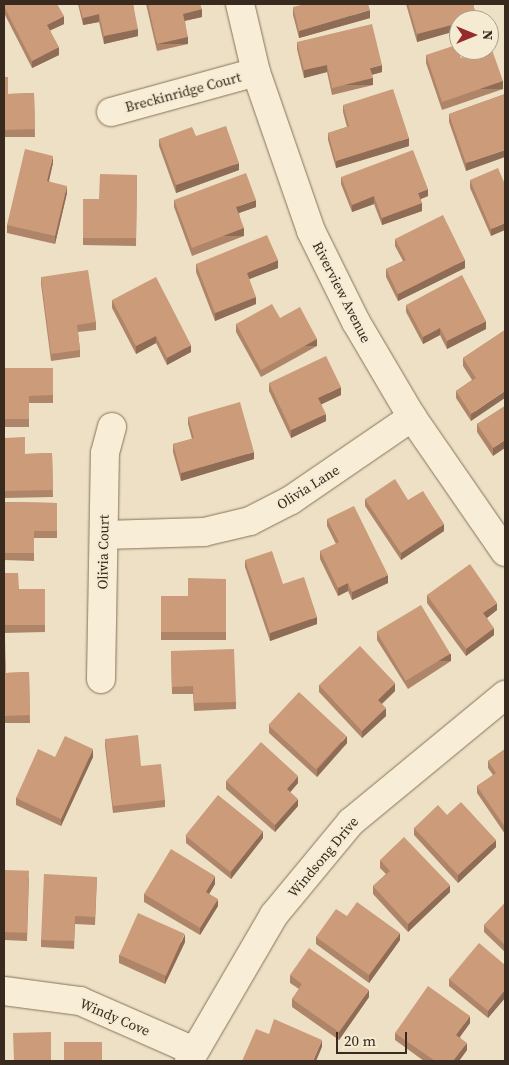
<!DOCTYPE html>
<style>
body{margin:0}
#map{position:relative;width:509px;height:1065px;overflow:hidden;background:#ede0c4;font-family:"Source Serif 4",serif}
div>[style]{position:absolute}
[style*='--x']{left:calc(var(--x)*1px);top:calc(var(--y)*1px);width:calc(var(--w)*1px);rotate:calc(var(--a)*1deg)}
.roads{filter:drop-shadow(0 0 1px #88725a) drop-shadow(0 0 1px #88725a)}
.minor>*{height:28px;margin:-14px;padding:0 14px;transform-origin:14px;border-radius:14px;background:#f8eed7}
.wall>*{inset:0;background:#af8569}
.shaded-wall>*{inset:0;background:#8e6c55;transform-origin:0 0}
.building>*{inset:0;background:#cb9b7a;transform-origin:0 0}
span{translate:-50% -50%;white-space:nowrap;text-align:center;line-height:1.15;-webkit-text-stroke:4px #f5ebd3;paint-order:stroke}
.street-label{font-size:14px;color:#382a1e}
.frame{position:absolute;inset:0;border:5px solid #382a1e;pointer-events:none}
.north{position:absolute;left:449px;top:10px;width:50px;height:50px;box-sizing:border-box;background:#f5ebd3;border:1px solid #a99e8b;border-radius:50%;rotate:90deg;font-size:14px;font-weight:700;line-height:20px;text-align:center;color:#382a1e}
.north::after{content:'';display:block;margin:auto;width:18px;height:22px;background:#962b2d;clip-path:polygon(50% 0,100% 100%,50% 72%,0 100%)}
.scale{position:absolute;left:336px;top:1032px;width:71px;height:22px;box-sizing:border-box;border:2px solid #382a1e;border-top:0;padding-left:6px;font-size:15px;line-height:18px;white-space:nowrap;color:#382a1e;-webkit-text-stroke:4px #f5ebd3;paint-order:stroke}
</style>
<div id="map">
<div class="roads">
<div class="minor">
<div style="--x:240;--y:4;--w:70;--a:76.8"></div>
<div style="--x:256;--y:72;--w:168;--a:70.9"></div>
<div style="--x:311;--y:231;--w:102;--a:63.7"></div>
<div style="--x:356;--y:322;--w:110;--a:59.5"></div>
<div style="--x:412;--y:417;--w:164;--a:55.4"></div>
<div style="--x:111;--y:112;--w:150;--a:-15.4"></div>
<div style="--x:104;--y:535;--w:100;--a:-1.7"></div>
<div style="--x:204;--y:532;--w:47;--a:-13.4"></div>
<div style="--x:250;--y:521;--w:46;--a:-27.1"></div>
<div style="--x:291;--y:500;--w:147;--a:-34.4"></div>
<div style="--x:101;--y:679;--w:226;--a:-89"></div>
<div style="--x:105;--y:453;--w:27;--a:-75"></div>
<div style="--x:4;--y:991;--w:77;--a:7.5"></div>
<div style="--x:80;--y:1001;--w:124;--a:23.7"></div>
<div style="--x:189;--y:1061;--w:169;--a:-59.8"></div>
<div style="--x:274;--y:915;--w:121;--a:-50.4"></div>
<div style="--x:351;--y:822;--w:200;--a:-39.5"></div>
</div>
</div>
<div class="wall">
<div style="clip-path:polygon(4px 4px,64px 24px,50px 30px,59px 55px,32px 68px,4px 13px)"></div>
<div style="clip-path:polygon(78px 4px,133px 4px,138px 36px,104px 44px,99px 22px,83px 25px)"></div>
<div style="clip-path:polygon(146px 4px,200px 4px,202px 17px,185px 21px,188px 44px,157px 51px)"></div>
<div style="clip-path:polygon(406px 4px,473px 4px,477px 20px,459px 20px,459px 30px,417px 42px)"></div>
<div style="clip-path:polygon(293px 7px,370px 18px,299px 38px,293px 15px)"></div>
<div style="clip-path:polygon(297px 42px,382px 72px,372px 75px,373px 85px,332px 95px,327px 72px,304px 78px,297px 49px)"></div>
<div style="clip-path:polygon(426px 55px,461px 58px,503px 89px,442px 110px,426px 63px)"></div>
<div style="clip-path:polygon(4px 77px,8px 94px,34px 93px,35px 137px,4px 137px)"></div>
<div style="clip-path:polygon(505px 94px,466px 171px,449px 122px,449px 114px)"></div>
<div style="clip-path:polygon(343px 105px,409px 146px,336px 168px,328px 140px,328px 133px,347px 127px,343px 112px)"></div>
<div style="clip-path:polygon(196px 136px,239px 170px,176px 193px,159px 146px,159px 139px)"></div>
<div style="clip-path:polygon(53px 163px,49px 181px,67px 193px,55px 244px,7px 233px,7px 225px)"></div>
<div style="clip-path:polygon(137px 175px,136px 246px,83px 245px,83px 199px,99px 199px)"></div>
<div style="clip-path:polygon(341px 177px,428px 196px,421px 199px,422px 211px,382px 225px,374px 204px,352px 212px,341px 184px)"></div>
<div style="clip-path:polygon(470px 180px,504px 182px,491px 236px,470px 188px)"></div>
<div style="clip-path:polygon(174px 200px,256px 207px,239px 213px,244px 236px,192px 256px,174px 207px)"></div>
<div style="clip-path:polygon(395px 239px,465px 268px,398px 301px,386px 277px,386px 269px,403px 261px,395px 246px)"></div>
<div style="clip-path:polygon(196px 264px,278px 268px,249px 279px,256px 304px,215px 321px,196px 272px)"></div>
<div style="clip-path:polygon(41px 277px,96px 322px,96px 330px,78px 332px,80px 350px,80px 357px,51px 361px,41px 284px)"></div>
<div style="clip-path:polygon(112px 300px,191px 352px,167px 365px,156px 343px,136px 354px,112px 308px)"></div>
<div style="clip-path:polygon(406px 305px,486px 329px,447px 349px,440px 335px,423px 344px,406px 312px)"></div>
<div style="clip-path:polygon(280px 318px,317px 346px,261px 377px,236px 332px,236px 324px)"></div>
<div style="clip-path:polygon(505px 330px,471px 421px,456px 398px,456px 391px,472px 380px,463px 366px,463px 358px)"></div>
<div style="clip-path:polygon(4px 368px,53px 368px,53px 403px,29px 403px,29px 427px,4px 427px)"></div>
<div style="clip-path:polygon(269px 383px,341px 395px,321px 404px,326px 421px,291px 438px,269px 391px)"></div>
<div style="clip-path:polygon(505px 406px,493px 456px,477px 432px,477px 424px)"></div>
<div style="clip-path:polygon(188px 417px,254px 459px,181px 481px,173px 452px,173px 444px,192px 439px,188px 424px)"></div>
<div style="clip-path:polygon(4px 438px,25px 454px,52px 453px,53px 497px,4px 498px)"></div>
<div style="clip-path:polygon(365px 499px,408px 500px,444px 531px,401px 560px,365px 506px)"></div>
<div style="clip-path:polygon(4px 502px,57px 503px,57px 538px,34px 538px,34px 561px,4px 560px)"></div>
<div style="clip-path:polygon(327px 519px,388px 583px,352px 600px,348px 591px,338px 596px,320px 559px,320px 551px,336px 544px,327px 526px)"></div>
<div style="clip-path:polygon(245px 560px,317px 624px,270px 641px,245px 567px)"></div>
<div style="clip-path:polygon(4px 573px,19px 589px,45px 589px,45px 632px,4px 633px)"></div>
<div style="clip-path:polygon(226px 579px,226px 640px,161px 640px,161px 596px,188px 596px)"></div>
<div style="clip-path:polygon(427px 595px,497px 610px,487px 618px,494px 635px,466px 656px,427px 603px)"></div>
<div style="clip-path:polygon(377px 633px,451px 661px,408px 689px,377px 640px)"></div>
<div style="clip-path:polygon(4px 638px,6px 673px,29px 672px,30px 723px,4px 723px)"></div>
<div style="clip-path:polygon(171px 651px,236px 702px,236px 709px,194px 711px,193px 694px,172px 694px)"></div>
<div style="clip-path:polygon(319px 685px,395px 691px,382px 704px,386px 716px,362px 738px,319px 692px)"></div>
<div style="clip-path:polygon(269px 725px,347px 743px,317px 777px,269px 733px)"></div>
<div style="clip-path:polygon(105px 739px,141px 766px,165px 800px,165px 807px,113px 813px,105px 746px)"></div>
<div style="clip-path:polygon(505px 749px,505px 834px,477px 793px,477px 786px,493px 775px,488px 768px,488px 761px)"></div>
<div style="clip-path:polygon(55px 757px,93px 757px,61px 826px,16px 805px,16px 798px)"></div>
<div style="clip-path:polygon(226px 781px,298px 783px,290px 792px,298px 806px,275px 832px,226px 789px)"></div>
<div style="clip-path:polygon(447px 815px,496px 847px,458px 883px,414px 835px,414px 828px)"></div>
<div style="clip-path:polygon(186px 836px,263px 838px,231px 879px,186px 843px)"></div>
<div style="clip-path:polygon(380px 860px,450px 892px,408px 932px,373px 894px,373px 886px,386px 874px,380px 868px)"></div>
<div style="clip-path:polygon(4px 870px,29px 878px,27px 941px,4px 940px)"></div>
<div style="clip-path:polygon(97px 877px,95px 925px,75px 924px,74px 949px,41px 947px,41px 940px)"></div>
<div style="clip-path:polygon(215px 884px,209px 894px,218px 906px,200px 935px,144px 902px,144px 894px)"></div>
<div style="clip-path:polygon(505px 903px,505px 952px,484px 932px,484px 925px)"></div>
<div style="clip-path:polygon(347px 916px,400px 940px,369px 983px,316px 944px,316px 937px)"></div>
<div style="clip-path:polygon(185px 942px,165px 984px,119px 963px,119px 955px)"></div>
<div style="clip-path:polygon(505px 965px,505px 998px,488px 1018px,449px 986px,449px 979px)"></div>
<div style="clip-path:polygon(290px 975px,369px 997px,339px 1040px,292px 1007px,292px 999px,299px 989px,290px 983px)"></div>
<div style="clip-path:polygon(470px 1023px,460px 1037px,467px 1050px,459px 1061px,424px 1061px,395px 1040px,395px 1033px)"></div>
</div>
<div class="shaded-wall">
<div style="clip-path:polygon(202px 9px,202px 17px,183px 21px,183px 14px)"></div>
<div style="clip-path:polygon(370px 10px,370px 18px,299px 38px,299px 31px)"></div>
<div style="clip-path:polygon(99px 14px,99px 22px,83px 25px,83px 18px)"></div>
<div style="clip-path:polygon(64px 16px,64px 24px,47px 32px,47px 25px)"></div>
<div style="clip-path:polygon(459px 23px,459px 30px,417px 42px,417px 34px)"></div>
<div style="clip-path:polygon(138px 29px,138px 36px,104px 44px,104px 36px)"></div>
<div style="left:188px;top:37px;width:7px;height:32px;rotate:90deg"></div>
<div style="clip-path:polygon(59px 47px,59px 55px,32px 68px,32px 61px)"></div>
<div style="clip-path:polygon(327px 65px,327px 72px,304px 78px,304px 70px)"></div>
<div style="clip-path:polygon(382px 65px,382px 72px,370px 75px,370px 68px)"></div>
<div style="left:373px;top:78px;width:7px;height:42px;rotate:90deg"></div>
<div style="left:503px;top:81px;width:8px;height:65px;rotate:90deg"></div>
<div style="clip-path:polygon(409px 138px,409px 146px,336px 168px,336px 161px)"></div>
<div style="clip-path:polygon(505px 150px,505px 157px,466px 171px,466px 163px)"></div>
<div style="clip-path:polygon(53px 156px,53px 163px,47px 188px,47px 181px)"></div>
<div style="clip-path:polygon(239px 163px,239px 170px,176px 193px,176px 185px)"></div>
<div style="clip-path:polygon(67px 186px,67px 193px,55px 244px,55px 236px)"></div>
<div style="clip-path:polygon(428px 189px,428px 196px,418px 200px,418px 193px)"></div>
<div style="clip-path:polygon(374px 196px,374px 204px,352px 212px,352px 205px)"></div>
<div style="clip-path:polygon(256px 200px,256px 207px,236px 214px,236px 207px)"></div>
<div style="clip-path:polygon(422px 203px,422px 211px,382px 225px,382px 218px)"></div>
<div style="clip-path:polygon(505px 223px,505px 230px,491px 236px,491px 229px)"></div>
<div style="left:244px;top:228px;width:8px;height:56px;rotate:90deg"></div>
<div style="clip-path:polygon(278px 260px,278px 268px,247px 280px,247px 273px)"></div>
<div style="clip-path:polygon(465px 260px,465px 268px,398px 301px,398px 294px)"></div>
<div style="clip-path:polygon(256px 297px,256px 304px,215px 321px,215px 313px)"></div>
<div style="clip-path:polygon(486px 321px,486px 329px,447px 349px,447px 341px)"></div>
<div style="clip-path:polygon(440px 328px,440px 335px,423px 344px,423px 337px)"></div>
<div style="clip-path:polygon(156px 336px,156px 343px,136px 354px,136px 346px)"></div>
<div style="left:317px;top:339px;width:7px;height:64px;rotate:90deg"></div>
<div style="clip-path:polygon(191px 345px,191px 352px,167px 365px,167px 358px)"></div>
<div style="clip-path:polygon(341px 387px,341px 395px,318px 406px,318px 398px)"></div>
<div style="clip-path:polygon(505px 391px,505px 398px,471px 421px,471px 414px)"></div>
<div style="clip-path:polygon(326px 414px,326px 421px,291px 438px,291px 430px)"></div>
<div style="clip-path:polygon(505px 440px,505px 448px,493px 456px,493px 448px)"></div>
<div style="clip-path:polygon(254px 452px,254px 459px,181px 481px,181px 473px)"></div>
<div style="clip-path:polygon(444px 524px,444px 531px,401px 560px,401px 553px)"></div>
<div style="clip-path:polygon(388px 575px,388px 583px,352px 600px,352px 592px)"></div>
<div style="clip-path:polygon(348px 583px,348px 591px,338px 596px,338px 588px)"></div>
<div style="clip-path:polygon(497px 603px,497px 610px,483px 621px,483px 613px)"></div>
<div style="clip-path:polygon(317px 617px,317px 624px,270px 641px,270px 633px)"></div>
<div style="clip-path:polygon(494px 628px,494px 635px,466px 656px,466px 649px)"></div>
<div style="left:451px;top:654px;width:7px;height:51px;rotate:90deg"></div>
<div style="clip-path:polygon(395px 683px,395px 691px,378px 707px,378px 700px)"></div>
<div style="clip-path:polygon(386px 708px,386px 716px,362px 738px,362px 731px)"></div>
<div style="clip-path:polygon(347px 736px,347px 743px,317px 777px,317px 770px)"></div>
<div style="clip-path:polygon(93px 749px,93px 757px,61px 826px,61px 819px)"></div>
<div style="clip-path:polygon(298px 776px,298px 783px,287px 796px,287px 789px)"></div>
<div style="clip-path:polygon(298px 799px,298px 806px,275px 832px,275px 825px)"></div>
<div style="clip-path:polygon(263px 831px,263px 838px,231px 879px,231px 872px)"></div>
<div style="clip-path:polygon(496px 840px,496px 847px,458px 883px,458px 875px)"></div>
<div style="clip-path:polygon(215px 876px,215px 884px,206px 899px,206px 892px)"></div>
<div style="clip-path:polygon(450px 885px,450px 892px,408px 932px,408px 924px)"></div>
<div style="clip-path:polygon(218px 899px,218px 906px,200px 935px,200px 928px)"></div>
<div style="clip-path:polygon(400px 933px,400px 940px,369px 983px,369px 975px)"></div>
<div style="clip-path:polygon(185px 934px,185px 942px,165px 984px,165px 977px)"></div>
<div style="clip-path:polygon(369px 990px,369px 997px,339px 1040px,339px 1032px)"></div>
<div style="clip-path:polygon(505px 990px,505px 998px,488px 1018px,488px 1011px)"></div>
<div style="clip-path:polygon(470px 1016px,470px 1023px,456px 1042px,456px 1035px)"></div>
<div style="clip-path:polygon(322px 1040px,322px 1047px,316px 1061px,313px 1061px)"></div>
<div style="clip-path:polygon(467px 1043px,467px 1050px,459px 1061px,453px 1061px)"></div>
</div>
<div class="building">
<div style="clip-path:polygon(4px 4px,57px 4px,64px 16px,47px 25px,59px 47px,32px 61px,4px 6px)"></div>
<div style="clip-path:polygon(79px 4px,133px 4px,138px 29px,104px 36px,99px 14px,83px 18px)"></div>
<div style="clip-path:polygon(148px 4px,200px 4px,202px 9px,183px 14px,188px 37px,157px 44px)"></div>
<div style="clip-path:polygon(305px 4px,368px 4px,370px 10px,299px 31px,293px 7px)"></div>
<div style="clip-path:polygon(408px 4px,473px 4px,477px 18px,469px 20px,459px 20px,459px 23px,417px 34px)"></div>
<div style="clip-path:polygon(372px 24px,382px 65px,370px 68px,373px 78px,332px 88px,327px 65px,304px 70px,297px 42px)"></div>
<div style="clip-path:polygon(456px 45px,461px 58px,483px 50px,489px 50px,489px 48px,491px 47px,503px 81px,442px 102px,426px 55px)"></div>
<div style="clip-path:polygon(4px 77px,8px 77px,8px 94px,34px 93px,35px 129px,4px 130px)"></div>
<div style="clip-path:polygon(393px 89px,409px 138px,336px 161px,328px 133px,349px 126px,343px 105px)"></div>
<div style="clip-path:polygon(505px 94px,505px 150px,466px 163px,449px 114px)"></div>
<div style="clip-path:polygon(226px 126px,239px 163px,176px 185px,159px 139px,192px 127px,196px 136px)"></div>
<div style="clip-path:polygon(25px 149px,53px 156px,47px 181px,67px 186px,55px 236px,7px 225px)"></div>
<div style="clip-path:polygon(413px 150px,428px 189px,418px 193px,422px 203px,382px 218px,374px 196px,352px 205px,341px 177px)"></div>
<div style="clip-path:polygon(498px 168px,504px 182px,505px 181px,505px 223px,491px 229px,470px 180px)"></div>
<div style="clip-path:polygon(246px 173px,256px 200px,236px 207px,244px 228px,192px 248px,174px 200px)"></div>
<div style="clip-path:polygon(100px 174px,137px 175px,136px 238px,83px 238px,83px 199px,99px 199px)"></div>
<div style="clip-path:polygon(443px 215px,465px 260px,398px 294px,386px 269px,406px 260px,395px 239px)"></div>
<div style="clip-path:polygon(267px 235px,278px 260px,247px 273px,256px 297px,215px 313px,196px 264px)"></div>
<div style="clip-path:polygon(88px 270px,96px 322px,77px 325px,80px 350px,51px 354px,41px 277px)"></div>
<div style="clip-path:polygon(462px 275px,486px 321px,447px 341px,440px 328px,423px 337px,406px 305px)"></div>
<div style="clip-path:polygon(156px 277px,191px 345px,167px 358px,156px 336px,136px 346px,112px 300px)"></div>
<div style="clip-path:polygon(272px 304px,280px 318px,300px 307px,317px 339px,261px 370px,236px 324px)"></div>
<div style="clip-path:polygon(505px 330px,505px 391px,471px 414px,456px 391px,476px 378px,463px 358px)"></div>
<div style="clip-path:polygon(326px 356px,341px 387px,318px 398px,326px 414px,291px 430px,269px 383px)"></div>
<div style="clip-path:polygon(4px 368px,53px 368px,53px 395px,29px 396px,29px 419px,4px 419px)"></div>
<div style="clip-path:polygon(240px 402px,254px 452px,181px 473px,173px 444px,194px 438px,188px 417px)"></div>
<div style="clip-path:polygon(505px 406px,505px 440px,493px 448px,477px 424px)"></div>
<div style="clip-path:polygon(25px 437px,25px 454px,52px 453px,53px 490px,4px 491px,4px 438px)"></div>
<div style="clip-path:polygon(395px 479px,408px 500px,423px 491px,444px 524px,401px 553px,365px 499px)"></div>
<div style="clip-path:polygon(4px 502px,57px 503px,57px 531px,34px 531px,34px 553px,4px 553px)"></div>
<div style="clip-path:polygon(354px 506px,388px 575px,352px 592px,348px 583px,338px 588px,320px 551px,339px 542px,327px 519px)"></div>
<div style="clip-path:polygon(272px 551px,283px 584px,304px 577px,317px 617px,270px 633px,245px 560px)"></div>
<div style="clip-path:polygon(470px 564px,497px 603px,483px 613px,494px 628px,466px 649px,427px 595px)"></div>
<div style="clip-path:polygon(4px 573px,18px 573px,19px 589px,45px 589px,45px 625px,4px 625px)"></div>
<div style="clip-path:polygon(188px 578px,226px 579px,226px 632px,161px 632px,161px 596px,188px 596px)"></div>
<div style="left:421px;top:605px;width:57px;height:52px;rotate:59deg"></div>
<div style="clip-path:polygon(4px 638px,5px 638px,6px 673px,29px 672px,30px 715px,4px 716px)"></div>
<div style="clip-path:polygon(360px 646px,395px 683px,378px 700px,386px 708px,362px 731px,319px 685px)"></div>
<div style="clip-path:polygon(234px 649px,236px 702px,194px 703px,193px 686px,172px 687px,171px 651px)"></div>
<div style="left:299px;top:692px;width:65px;height:45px;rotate:43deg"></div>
<div style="clip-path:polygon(138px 735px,141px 766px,161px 764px,165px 800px,113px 806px,105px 739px)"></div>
<div style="clip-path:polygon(65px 736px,93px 749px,61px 819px,16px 798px,38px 749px,55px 757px)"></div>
<div style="clip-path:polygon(261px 742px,298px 776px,287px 789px,298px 799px,275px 825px,226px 781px)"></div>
<div style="clip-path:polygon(505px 749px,505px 827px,477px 786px,496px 773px,488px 761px)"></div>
<div style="left:218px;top:795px;width:58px;height:52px;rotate:39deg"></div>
<div style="clip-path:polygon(461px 802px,496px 840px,458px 875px,414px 828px,438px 805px,447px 815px)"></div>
<div style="clip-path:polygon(404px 837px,450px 885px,408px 924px,373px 886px,390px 871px,380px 860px)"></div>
<div style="clip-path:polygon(171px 849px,215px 876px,206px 892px,218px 899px,200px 928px,144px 894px)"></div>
<div style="left:4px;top:870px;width:25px;height:62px;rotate:2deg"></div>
<div style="clip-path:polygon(44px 874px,97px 877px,95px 917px,75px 916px,74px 941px,41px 940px)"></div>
<div style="clip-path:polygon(357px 902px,400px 933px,369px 975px,316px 937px,336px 909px,347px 916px)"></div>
<div style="clip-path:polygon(505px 903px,505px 945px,484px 925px)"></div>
<div style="left:138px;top:913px;width:51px;height:46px;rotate:24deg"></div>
<div style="clip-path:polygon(479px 943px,505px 965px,505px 990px,488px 1011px,449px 979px)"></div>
<div style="clip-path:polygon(309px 948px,369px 990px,339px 1032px,292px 999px,302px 984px,290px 975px)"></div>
<div style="clip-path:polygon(428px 986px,470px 1016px,456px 1035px,467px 1043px,453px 1061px,435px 1061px,395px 1033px)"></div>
<div style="clip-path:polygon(274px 1019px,322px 1040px,313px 1061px,242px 1061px,256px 1029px,269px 1034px)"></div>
<div style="clip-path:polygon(51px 1032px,51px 1061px,5px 1061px,14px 1061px,13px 1033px)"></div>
<div style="left:102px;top:1042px;width:19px;height:38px;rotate:90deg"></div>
</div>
<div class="street-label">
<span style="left:183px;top:92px;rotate:-15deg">Breckinridge Court</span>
<span style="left:342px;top:292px;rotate:63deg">Riverview Avenue</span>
<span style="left:308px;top:487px;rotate:-32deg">Olivia Lane</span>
<span style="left:103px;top:552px;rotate:-89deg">Olivia Court</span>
<span style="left:323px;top:857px;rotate:-50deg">Windsong Drive</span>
<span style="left:115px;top:1017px;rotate:23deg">Windy Cove</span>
</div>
<div class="frame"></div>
<div class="north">N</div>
<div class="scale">20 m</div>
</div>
